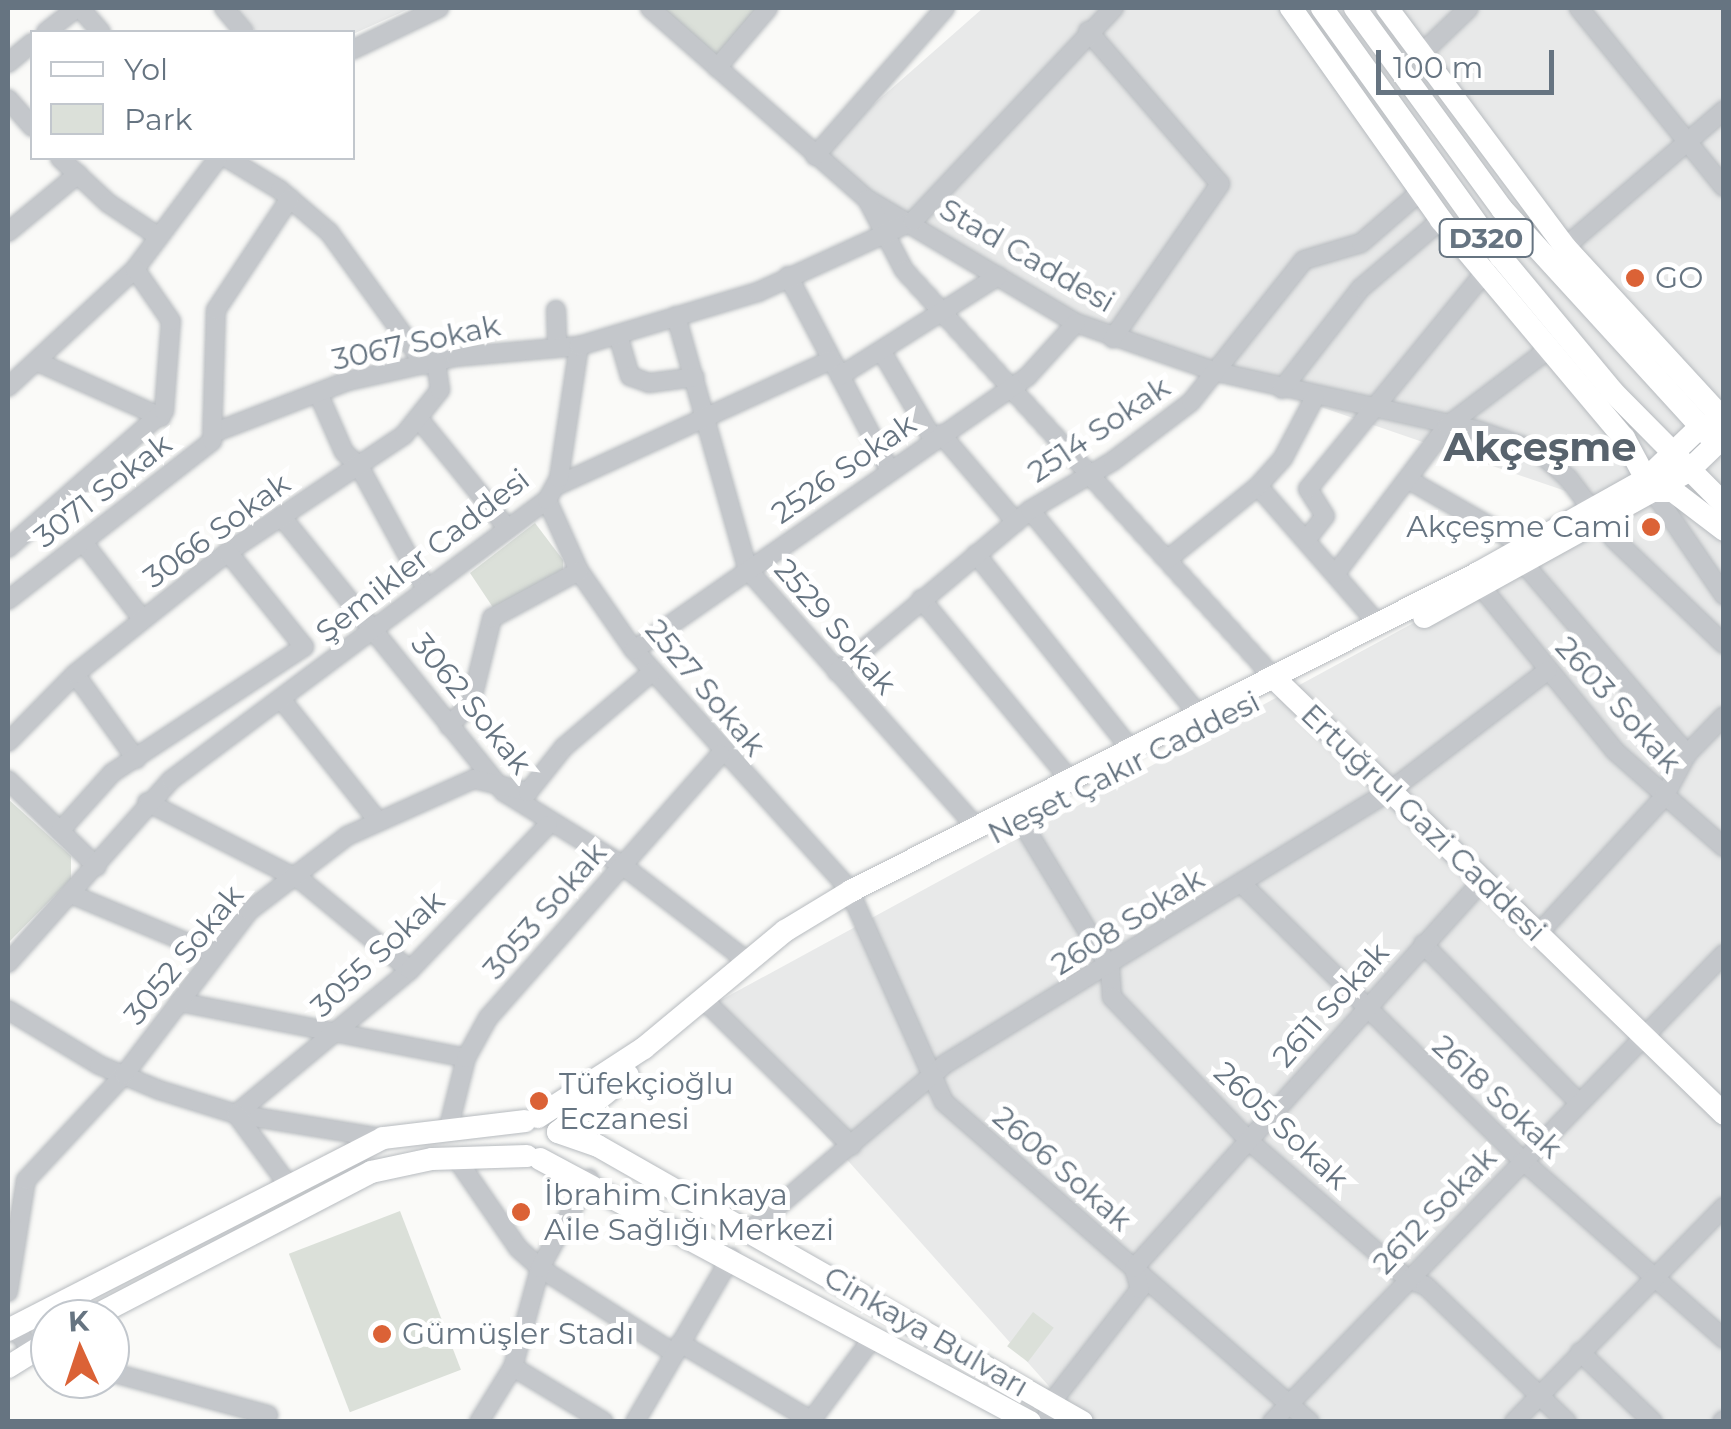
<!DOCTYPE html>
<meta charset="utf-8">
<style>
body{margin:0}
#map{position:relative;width:1731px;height:1429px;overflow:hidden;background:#fafaf8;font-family:Montserrat,sans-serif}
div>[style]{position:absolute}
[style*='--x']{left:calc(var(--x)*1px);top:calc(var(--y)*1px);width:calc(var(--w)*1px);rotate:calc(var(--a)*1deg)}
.built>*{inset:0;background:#e8e9e9}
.green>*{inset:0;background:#dbe0d9;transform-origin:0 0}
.roads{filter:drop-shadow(0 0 2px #b7bbbf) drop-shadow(0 0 2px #b7bbbf)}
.minor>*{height:18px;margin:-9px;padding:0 9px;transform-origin:9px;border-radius:9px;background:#c4c7cb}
.major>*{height:22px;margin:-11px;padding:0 11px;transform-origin:11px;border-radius:11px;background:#fff}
.dots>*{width:28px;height:28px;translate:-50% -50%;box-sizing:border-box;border:5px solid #fff;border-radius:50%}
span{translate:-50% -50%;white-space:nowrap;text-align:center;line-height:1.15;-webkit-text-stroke:10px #fff;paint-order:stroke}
.shield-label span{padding:2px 8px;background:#fff;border:2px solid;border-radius:8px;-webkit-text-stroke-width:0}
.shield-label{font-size:28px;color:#667481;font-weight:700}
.street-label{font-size:30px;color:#667481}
.poi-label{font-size:30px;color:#667481}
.left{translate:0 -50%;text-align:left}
.right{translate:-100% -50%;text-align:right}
.district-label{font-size:40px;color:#58636d;font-weight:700}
.frame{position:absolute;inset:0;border:10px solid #667481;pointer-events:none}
.legend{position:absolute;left:30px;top:30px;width:325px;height:130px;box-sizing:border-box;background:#fff;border:2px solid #c2c7cd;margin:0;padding:12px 18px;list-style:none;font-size:30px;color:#667481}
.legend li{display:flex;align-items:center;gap:20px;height:50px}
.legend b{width:50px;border:2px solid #c2c7cd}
.north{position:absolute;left:30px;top:1299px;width:100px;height:100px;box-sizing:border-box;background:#fff;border:2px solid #c2c7cd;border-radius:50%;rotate:357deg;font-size:28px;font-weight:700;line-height:40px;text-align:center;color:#667481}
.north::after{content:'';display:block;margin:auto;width:35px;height:45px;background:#db6236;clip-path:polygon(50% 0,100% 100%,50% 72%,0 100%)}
.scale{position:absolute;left:1376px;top:50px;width:178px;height:45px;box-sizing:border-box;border:5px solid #667481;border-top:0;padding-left:12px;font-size:30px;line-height:35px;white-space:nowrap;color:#667481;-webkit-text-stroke:8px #fff;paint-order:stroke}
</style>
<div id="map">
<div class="built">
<div style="clip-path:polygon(236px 8px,411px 8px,353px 34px,256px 32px)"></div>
<div style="clip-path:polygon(983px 8px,1723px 8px,1723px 1421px,1080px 1421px,710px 1006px,1621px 510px,1076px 323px,815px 156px)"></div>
</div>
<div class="green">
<div style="clip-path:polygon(652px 8px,768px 8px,717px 68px)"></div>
<div style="clip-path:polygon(535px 523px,563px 560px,563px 571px,494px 609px,470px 573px)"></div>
<div style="clip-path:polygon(8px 799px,71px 856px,71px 879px,8px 943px)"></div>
<div style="left:400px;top:1211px;width:170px;height:119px;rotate:69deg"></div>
<div style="left:1033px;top:1312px;width:26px;height:43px;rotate:37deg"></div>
</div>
<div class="roads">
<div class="minor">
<div style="--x:80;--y:8;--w:32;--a:49"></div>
<div style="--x:224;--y:8;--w:31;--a:50"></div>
<div style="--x:650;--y:8;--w:289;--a:41.4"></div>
<div style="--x:867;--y:199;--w:243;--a:30.7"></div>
<div style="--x:1076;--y:323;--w:149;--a:19.2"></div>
<div style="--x:1217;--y:372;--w:266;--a:12.6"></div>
<div style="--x:1477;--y:430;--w:66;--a:19.5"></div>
<div style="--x:1539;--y:452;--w:39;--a:42"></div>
<div style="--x:1568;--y:478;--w:76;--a:53"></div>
<div style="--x:1614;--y:539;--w:152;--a:43.7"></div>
<div style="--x:1579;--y:8;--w:230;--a:51"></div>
<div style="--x:1088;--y:31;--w:202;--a:49.2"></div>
<div style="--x:1220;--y:184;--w:188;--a:124.8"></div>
<div style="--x:46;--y:32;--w:39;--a:-38"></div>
<div style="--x:352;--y:50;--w:97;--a:-25.8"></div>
<div style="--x:1421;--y:54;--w:66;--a:-43.8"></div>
<div style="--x:8;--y:63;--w:31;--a:-40"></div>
<div style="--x:717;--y:68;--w:79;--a:-49.6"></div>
<div style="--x:8;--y:99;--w:37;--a:49"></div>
<div style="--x:815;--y:156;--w:197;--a:-48.7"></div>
<div style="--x:60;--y:158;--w:66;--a:43.2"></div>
<div style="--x:108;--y:203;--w:61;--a:33.7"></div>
<div style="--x:227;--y:158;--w:62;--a:31.1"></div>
<div style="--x:280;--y:190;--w:65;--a:40.6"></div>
<div style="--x:329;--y:232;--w:164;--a:54.2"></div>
<div style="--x:867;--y:199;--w:80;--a:62.5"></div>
<div style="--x:904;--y:270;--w:552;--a:47.79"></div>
<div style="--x:8;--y:232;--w:91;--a:-39.6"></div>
<div style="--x:1565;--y:247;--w:210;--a:-40.7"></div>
<div style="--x:788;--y:276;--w:218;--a:62.4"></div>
<div style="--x:556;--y:310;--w:37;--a:88"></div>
<div style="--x:676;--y:316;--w:264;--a:74.2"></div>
<div style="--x:748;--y:570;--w:345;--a:48.4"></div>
<div style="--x:618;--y:335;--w:43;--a:73.7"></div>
<div style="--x:630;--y:376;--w:20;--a:20"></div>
<div style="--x:649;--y:383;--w:46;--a:-7.4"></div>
<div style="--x:882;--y:352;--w:101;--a:59.6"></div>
<div style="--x:38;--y:362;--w:135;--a:24.1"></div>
<div style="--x:840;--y:376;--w:187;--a:-32.3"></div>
<div style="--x:8;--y:387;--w:173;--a:-42.9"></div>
<div style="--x:135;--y:269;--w:139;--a:-53.2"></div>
<div style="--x:1282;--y:389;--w:128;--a:-52"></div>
<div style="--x:1361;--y:288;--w:105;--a:-40.4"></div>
<div style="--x:318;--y:393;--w:64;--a:66.2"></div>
<div style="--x:344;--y:452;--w:21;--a:43"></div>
<div style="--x:359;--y:466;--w:140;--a:61.4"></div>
<div style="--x:419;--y:419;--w:141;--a:51"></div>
<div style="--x:213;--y:433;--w:145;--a:-21.1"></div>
<div style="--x:348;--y:381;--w:110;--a:-12.6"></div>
<div style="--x:455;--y:357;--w:124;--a:-5.1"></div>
<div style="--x:941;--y:434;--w:116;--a:49.6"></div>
<div style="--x:1409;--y:480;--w:135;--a:29.8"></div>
<div style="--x:1648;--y:484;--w:135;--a:55.6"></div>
<div style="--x:558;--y:485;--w:300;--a:-24.6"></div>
<div style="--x:1258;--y:486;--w:183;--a:49"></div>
<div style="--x:547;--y:500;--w:78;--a:65.7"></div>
<div style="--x:579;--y:571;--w:96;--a:55.2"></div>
<div style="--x:634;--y:650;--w:324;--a:48"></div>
<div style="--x:1030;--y:510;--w:266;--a:50.5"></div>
<div style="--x:281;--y:516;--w:355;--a:51.1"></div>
<div style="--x:504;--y:792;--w:139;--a:31.7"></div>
<div style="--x:622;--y:865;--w:158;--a:37.5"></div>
<div style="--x:1307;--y:539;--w:29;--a:-52"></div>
<div style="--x:1325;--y:516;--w:32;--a:-122"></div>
<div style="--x:1308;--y:489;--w:279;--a:-50.8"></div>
<div style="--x:83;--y:542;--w:98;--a:52.4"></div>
<div style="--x:8;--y:548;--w:208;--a:-41.3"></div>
<div style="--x:164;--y:411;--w:90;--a:-85.6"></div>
<div style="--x:171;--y:321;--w:63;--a:-124.7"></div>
<div style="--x:976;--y:554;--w:251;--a:51.6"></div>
<div style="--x:1168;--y:559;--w:116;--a:-39"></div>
<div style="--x:1258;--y:486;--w:38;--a:-48"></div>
<div style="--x:1283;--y:458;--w:69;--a:-62.3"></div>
<div style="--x:1526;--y:566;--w:248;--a:49.4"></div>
<div style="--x:1336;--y:573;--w:184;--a:-52.9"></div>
<div style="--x:1447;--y:426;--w:124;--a:-37.1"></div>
<div style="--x:1483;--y:589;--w:209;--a:50.8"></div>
<div style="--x:1615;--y:751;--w:145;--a:41.4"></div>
<div style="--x:921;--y:599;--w:237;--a:50.5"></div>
<div style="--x:8;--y:600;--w:259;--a:-37.9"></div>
<div style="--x:212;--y:441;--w:131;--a:-88.3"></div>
<div style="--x:216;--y:310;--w:134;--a:-56.5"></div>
<div style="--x:634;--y:650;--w:479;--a:-34.8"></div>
<div style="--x:1027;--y:377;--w:73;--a:-47.8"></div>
<div style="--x:837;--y:672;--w:252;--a:-40"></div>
<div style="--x:1030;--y:510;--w:96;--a:-30.6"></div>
<div style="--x:1113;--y:461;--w:98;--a:-37.1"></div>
<div style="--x:1191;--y:402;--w:181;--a:-51.5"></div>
<div style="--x:1304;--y:260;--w:59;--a:-16.6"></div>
<div style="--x:1361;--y:243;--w:79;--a:-40.9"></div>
<div style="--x:75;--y:674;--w:105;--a:54.3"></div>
<div style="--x:281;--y:699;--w:156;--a:51.5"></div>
<div style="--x:449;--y:726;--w:32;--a:-46"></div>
<div style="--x:471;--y:703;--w:88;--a:-76.1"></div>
<div style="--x:492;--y:618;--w:99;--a:-28.4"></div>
<div style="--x:8;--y:742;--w:95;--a:-45.4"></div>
<div style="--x:75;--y:674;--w:196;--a:-38.6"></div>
<div style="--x:228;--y:552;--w:211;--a:-33.6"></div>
<div style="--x:404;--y:435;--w:58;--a:-51.3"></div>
<div style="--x:440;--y:390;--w:29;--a:-98"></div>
<div style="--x:8;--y:780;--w:124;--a:44.3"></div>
<div style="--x:147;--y:802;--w:174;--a:27"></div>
<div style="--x:302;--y:881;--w:140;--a:39.5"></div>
<div style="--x:1021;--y:821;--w:172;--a:58.8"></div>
<div style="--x:1110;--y:968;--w:29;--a:86"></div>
<div style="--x:1112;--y:997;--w:199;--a:46.4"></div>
<div style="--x:1249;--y:1141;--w:211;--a:41"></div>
<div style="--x:1408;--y:1279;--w:19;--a:21"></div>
<div style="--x:1426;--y:1286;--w:196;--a:44"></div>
<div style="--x:60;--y:831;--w:78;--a:-48.1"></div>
<div style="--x:112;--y:773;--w:230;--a:-33.3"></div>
<div style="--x:304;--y:647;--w:122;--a:-128.7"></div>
<div style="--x:1242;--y:884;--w:393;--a:44.6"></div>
<div style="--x:1522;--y:1160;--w:270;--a:41.5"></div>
<div style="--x:73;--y:895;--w:151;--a:22.6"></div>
<div style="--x:854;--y:901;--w:220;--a:65.9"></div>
<div style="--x:944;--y:1102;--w:486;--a:41.2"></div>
<div style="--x:1538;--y:934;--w:186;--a:-47.4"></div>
<div style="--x:1664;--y:797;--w:49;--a:-61.9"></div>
<div style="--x:1687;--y:754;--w:53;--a:-45.8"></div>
<div style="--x:1423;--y:944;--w:221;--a:45.5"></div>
<div style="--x:8;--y:963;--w:245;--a:-48.3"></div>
<div style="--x:171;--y:780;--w:469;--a:-36.7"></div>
<div style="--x:547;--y:500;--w:25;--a:-61"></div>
<div style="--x:559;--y:478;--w:134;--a:-81.4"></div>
<div style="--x:579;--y:346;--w:187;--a:-16.8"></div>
<div style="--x:758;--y:292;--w:170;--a:-24.6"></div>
<div style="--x:913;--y:221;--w:293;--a:-46.7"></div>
<div style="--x:179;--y:1002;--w:292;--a:11"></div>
<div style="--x:710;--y:1006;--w:199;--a:44.6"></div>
<div style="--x:8;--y:1010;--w:106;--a:31.1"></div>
<div style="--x:99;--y:1065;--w:65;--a:22.6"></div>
<div style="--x:159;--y:1090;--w:81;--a:17.3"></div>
<div style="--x:236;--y:1114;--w:149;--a:9.3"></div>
<div style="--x:236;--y:1114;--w:226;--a:-39.6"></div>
<div style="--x:410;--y:970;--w:200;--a:-46.4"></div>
<div style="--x:236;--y:1114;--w:89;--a:53.6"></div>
<div style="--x:449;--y:1126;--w:70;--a:-76"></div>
<div style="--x:466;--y:1058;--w:46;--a:-61.2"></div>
<div style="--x:488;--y:1018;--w:352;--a:-48.6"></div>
<div style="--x:456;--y:1158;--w:109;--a:55.4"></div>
<div style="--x:518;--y:1248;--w:30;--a:42"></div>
<div style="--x:540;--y:1268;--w:159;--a:32.4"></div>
<div style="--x:749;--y:1231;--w:257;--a:-40.4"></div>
<div style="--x:945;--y:1064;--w:522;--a:-31.53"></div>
<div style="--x:1390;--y:791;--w:198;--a:-37.4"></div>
<div style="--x:8;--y:1292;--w:113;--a:-80.9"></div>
<div style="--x:26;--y:1180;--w:144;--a:-47"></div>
<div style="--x:124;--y:1075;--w:206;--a:-52.7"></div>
<div style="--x:249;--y:911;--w:123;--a:-37.4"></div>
<div style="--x:347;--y:836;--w:139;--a:-24.2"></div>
<div style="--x:474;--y:779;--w:56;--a:13.5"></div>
<div style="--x:528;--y:792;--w:58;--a:-51.3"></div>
<div style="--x:564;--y:747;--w:116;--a:-40.4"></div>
<div style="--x:12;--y:1327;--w:33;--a:47"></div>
<div style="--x:34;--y:1351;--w:16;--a:14"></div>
<div style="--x:680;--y:1343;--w:156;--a:30.5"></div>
<div style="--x:1580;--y:1352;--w:101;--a:43.8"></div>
<div style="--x:513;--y:1367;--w:106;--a:31.1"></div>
<div style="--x:110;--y:1372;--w:164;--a:15.2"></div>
<div style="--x:479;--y:1422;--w:65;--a:-58.3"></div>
<div style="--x:513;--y:1367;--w:103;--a:-74.7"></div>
<div style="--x:540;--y:1268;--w:102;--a:-61.2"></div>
<div style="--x:635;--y:1422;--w:191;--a:-59.8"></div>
<div style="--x:810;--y:1422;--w:107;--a:-53.3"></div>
<div style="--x:1046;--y:1422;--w:20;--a:-75"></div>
<div style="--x:1051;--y:1403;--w:145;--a:-52"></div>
<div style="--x:1140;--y:1289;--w:22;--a:-106"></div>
<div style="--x:1134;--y:1268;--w:522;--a:-48.03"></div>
<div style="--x:1272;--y:1422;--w:651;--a:-46"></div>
<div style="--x:1514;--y:1422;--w:301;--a:-45.7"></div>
<div style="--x:1722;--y:1422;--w:3;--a:-45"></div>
</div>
<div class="major">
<div style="--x:1291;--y:8;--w:260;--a:54.7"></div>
<div style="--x:1441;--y:220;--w:285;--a:50"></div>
<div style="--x:1624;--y:438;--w:47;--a:61.8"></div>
<div style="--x:1322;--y:8;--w:307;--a:54.3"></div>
<div style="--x:1501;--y:257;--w:175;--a:50.3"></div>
<div style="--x:1613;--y:392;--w:158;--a:45.3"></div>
<div style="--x:1355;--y:8;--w:249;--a:53.8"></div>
<div style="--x:1502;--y:209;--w:310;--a:47.6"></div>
<div style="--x:1387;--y:8;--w:298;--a:53.3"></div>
<div style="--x:1565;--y:247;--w:235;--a:47.4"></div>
<div style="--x:1651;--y:491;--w:22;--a:0"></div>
<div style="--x:1673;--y:491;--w:64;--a:37.4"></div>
<div style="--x:1424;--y:617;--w:300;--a:-28.9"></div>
<div style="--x:1687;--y:472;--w:40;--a:-44"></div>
<div style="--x:1716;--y:444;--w:20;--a:-66"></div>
<div style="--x:1275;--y:679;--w:625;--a:44.09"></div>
<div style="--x:538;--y:1117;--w:126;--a:-33.1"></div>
<div style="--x:644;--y:1048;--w:183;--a:-39.7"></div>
<div style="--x:785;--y:931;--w:77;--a:-31.2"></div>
<div style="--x:851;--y:891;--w:703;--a:-26.89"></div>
<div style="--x:1478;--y:573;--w:193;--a:-29.2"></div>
<div style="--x:1646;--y:479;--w:75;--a:-43.9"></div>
<div style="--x:1700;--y:427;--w:25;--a:-12"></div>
<div style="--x:558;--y:1132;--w:90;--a:-39.2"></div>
<div style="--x:558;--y:1132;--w:42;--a:19.3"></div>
<div style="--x:598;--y:1146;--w:557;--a:29.69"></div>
<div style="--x:540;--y:1159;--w:556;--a:28.22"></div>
<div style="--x:89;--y:1319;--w:318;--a:-27.5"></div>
<div style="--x:371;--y:1172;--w:62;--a:-12"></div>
<div style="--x:432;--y:1159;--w:95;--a:-1.8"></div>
<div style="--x:8;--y:1330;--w:421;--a:-27.1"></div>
<div style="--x:383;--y:1138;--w:143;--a:-6.8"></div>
<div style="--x:8;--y:1367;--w:49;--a:-31.8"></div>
</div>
</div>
<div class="dots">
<div style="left:1635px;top:278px;background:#db6236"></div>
<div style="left:1651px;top:527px;background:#db6236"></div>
<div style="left:539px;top:1101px;background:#db6236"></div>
<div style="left:521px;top:1212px;background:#db6236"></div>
<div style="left:382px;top:1334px;background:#db6236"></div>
</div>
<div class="shield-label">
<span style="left:1486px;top:238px">D320</span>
</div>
<div class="street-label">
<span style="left:1027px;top:256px;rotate:30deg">Stad Caddesi</span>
<span style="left:416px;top:343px;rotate:-12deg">3067 Sokak</span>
<span style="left:1099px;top:430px;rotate:-34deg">2514 Sokak</span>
<span style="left:844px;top:469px;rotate:-35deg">2526 Sokak</span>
<span style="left:103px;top:491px;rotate:-38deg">3071 Sokak</span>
<span style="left:217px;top:531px;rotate:-36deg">3066 Sokak</span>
<span style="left:423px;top:556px;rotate:-38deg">Şemikler Caddesi</span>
<span style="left:835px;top:627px;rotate:49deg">2529 Sokak</span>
<span style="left:705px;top:688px;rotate:50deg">2527 Sokak</span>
<span style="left:471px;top:704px;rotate:51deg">3062 Sokak</span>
<span style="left:1618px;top:705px;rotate:48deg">2603 Sokak</span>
<span style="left:1124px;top:768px;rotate:-27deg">Neşet Çakır Caddesi</span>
<span style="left:1423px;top:823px;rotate:44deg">Ertuğrul Gazi Caddesi</span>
<span style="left:545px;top:911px;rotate:-49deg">3053 Sokak</span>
<span style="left:1128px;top:922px;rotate:-32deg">2608 Sokak</span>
<span style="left:378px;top:954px;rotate:-43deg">3055 Sokak</span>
<span style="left:184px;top:955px;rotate:-51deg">3052 Sokak</span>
<span style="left:1331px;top:1005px;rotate:-48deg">2611 Sokak</span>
<span style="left:1497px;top:1097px;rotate:43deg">2618 Sokak</span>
<span style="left:1281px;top:1126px;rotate:43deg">2605 Sokak</span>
<span style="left:1062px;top:1169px;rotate:41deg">2606 Sokak</span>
<span style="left:1435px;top:1211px;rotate:-46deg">2612 Sokak</span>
<span style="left:926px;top:1332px;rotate:30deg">Cinkaya Bulvarı</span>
</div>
<div class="poi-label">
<span class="left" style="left:1655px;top:278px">GO</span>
<span class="right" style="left:1631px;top:527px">Akçeşme Cami</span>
<span class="left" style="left:559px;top:1101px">Tüfekçioğlu<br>Eczanesi</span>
<span class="left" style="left:544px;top:1212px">İbrahim Cinkaya<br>Aile Sağlığı Merkezi</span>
<span class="left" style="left:402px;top:1334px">Gümüşler Stadı</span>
</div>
<div class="district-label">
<span style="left:1540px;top:447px">Akçeşme</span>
</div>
<div class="frame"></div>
<ul class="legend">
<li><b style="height:12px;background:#fff"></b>Yol</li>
<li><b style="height:28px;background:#dbe0d9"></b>Park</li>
</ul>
<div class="north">K</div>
<div class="scale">100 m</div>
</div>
